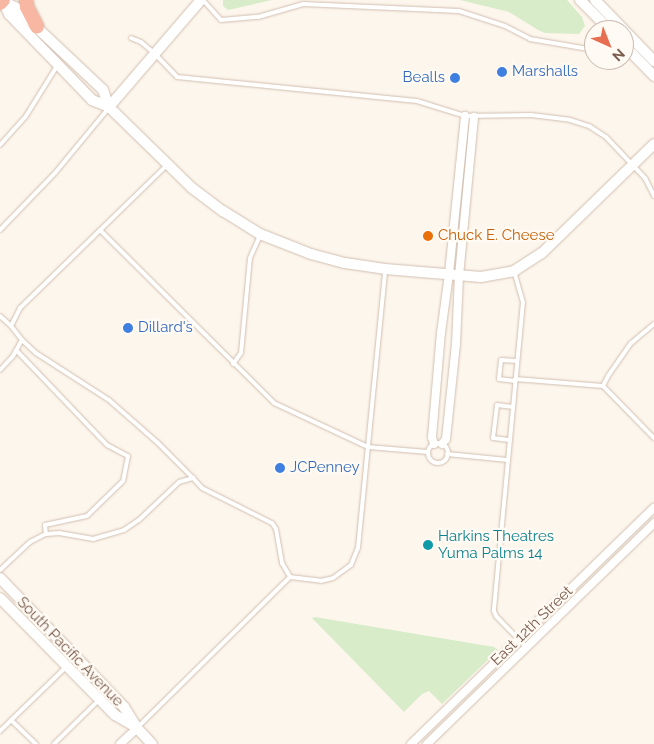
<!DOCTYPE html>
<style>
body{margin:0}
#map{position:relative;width:654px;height:744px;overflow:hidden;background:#fdf6ec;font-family:Raleway,sans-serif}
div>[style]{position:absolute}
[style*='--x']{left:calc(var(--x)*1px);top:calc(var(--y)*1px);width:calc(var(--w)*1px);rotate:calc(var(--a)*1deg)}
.green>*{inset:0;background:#d8ecc9}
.roads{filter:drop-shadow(0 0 1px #d1beb0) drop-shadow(0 0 1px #d1beb0)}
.lane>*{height:4px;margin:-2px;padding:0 2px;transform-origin:2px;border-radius:2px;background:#fff}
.lane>.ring{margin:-2px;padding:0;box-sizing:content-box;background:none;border:4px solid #fff;border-radius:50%}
.street>*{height:8px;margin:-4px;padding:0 4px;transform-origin:4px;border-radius:4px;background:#fff}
.secondary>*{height:10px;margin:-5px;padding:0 5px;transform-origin:5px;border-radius:5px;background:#fff}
.highway>*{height:14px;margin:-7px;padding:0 7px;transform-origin:7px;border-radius:7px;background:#f7b7a3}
.dots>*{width:14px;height:14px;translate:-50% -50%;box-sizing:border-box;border:2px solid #fffaf3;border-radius:50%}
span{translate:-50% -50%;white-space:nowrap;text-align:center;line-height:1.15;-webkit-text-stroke:4.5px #fffaf3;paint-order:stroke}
.shop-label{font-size:15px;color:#366cbe}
.left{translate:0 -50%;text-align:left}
.right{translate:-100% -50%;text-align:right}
.food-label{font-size:15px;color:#c56008}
.culture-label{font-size:15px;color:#0d838f}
.street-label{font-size:15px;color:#7a5c4d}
.north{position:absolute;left:584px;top:20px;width:50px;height:50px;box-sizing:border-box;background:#fffaf3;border:1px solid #cabbb1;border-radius:50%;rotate:136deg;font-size:14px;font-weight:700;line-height:20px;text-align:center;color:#7a5c4d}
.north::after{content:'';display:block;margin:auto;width:18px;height:22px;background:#e76f51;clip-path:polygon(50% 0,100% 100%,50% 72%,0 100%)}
</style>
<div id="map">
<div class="green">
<div style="clip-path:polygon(223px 0,272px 0,228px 10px,223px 6px)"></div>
<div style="clip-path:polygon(460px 0,567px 0,582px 17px,585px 26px,579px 34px,545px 33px,538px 30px,509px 12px)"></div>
<div style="clip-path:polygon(315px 617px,494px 647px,498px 650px,442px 704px,429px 691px,422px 694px,404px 712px,312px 618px)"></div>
</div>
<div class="roads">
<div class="lane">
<div style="--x:203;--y:0;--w:27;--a:48"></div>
<div style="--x:221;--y:20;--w:37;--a:-5"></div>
<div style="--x:258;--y:17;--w:47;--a:-16.1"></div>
<div style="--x:303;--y:4;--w:156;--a:2.6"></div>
<div style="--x:459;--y:11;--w:48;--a:18.1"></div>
<div style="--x:505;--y:26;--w:28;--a:27"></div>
<div style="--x:530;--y:39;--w:65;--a:9.8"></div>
<div style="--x:131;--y:38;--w:11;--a:22"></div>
<div style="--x:141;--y:42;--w:17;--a:40"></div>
<div style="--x:154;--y:53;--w:33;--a:46"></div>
<div style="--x:177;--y:77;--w:241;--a:5.7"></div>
<div style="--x:417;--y:101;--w:50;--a:17.4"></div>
<div style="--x:465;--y:116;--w:66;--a:-0.9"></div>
<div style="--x:531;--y:115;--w:39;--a:7"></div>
<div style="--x:570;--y:120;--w:20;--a:18"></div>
<div style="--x:589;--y:126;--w:20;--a:33"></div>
<div style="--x:606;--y:137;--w:57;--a:46.4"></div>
<div style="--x:645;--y:178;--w:20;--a:63"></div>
<div style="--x:0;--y:145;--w:39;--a:-48"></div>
<div style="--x:26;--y:116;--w:59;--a:-58.2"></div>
<div style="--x:0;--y:230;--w:79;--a:-46"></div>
<div style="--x:55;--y:173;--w:83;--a:-50.4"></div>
<div style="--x:100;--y:230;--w:245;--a:44.8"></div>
<div style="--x:274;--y:403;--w:104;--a:25.1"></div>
<div style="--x:368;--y:447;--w:60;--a:4.8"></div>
<div style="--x:514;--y:271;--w:32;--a:74"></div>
<div style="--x:523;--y:302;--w:310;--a:95.4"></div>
<div style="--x:494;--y:611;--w:5;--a:68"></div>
<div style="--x:496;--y:616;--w:43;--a:45.9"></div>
<div style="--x:0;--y:316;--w:15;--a:42"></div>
<div style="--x:654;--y:324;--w:30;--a:140"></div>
<div style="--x:631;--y:343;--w:40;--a:124.9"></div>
<div style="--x:608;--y:376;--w:11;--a:117"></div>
<div style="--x:603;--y:386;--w:73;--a:45.6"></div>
<div style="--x:22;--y:340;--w:19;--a:43"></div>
<div style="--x:36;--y:353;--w:87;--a:32.8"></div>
<div style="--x:109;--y:400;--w:64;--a:41.2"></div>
<div style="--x:157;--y:442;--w:51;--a:45"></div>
<div style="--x:16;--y:350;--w:132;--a:46.2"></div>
<div style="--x:107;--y:445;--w:24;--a:28"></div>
<div style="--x:128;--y:456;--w:25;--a:101"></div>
<div style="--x:123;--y:481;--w:50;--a:135.8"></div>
<div style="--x:87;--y:516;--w:43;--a:167.9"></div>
<div style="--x:45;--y:525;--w:9;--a:84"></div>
<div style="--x:233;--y:364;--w:14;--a:-54"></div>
<div style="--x:241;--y:353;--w:95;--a:-84.6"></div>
<div style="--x:250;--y:258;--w:24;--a:-66"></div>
<div style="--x:0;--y:370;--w:19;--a:-47"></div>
<div style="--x:13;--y:356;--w:18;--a:-61"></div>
<div style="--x:22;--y:340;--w:18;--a:-128"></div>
<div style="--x:11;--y:326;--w:20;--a:-63"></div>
<div style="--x:20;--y:308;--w:206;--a:-44.2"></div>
<div style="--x:515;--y:379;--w:88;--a:4.5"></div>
<div style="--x:515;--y:381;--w:16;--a:-173"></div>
<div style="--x:499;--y:379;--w:19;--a:-84"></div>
<div style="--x:501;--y:360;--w:16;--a:4"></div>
<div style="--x:509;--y:440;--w:16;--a:-173"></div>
<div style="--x:493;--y:438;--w:33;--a:-83"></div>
<div style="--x:497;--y:405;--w:16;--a:7"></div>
<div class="ring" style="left:428px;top:443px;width:16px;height:16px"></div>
<div style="--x:447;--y:454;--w:61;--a:5.6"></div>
<div style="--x:0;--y:570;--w:41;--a:-43"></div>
<div style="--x:30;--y:542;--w:18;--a:-27"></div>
<div style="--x:46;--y:534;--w:13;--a:-4"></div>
<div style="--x:59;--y:533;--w:35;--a:10"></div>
<div style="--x:93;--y:539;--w:32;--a:-16"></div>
<div style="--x:124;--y:530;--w:18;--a:-34"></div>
<div style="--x:139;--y:520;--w:55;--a:-43.5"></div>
<div style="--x:179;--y:482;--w:15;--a:-16"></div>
<div style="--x:193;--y:478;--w:13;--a:48"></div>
<div style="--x:202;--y:488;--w:78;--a:26.6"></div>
<div style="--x:272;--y:523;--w:7;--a:56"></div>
<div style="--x:276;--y:529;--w:35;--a:80"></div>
<div style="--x:282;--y:563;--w:16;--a:60"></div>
<div style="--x:290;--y:577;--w:215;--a:135.4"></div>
<div style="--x:290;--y:577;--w:31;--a:7"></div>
<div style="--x:321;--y:581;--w:12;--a:-14"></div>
<div style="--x:333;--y:578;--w:22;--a:-36"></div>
<div style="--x:351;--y:565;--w:18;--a:-68"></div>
<div style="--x:358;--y:548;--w:278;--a:-84.4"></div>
<div style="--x:11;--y:720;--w:35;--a:44"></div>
<div style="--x:0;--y:731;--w:93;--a:-44.1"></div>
<div style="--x:54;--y:744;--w:63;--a:-44.4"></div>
</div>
<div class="street">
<div style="--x:434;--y:444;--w:7;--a:-106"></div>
<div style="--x:432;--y:437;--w:104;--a:-85.1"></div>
<div style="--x:441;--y:333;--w:60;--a:-82.3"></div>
<div style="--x:449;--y:274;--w:159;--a:-84.2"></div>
<div style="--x:442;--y:444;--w:6;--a:-51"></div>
<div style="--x:446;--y:439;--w:96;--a:-84"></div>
<div style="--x:456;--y:344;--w:68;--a:-87.5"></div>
<div style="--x:459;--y:276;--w:160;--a:-84.6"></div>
<div style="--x:120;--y:744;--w:23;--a:-43"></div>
<div style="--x:411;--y:744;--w:339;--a:-44.2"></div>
<div style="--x:427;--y:744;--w:317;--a:-44.2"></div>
</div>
<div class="secondary">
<div style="--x:2;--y:0;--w:16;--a:63"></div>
<div style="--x:9;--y:14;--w:120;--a:46"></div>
<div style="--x:92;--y:100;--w:18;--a:22"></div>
<div style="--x:109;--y:107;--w:116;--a:44.3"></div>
<div style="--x:192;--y:188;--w:39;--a:37"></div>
<div style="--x:223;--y:211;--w:44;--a:31.9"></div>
<div style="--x:260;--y:234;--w:55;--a:21.4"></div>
<div style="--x:311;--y:254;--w:35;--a:15"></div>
<div style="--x:345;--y:263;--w:40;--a:8.5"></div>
<div style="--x:385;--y:269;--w:96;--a:4.8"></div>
<div style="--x:481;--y:277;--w:34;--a:-10"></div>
<div style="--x:514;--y:271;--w:33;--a:-33"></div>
<div style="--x:542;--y:253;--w:156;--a:-44.2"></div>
<div style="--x:580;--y:0;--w:42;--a:45"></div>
<div style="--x:595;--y:0;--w:85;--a:46"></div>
<div style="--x:2;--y:1;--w:14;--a:25"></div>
<div style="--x:15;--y:7;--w:121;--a:43.3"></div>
<div style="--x:103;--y:90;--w:18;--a:71"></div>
<div style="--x:624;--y:45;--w:43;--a:45.9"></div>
<div style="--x:109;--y:107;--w:141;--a:-49.3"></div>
<div style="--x:0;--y:578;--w:179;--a:46.1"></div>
<div style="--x:124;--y:707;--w:25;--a:58"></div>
<div style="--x:137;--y:728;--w:22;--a:47"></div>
<div style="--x:0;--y:598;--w:164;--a:45.5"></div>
<div style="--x:115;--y:715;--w:22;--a:30"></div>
</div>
<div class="highway">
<div style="--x:26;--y:0;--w:7;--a:82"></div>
<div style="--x:27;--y:7;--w:22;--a:63"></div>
<div style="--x:0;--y:3;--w:4;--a:-45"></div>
</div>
</div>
<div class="dots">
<div style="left:502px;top:72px;background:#3f7fe0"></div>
<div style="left:455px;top:78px;background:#3f7fe0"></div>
<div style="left:428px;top:236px;background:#e8710a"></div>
<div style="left:128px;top:328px;background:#3f7fe0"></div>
<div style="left:280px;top:468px;background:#3f7fe0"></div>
<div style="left:428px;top:545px;background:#0f9aa8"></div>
</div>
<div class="shop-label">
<span class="left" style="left:512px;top:72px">Marshalls</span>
<span class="right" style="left:445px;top:78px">Bealls</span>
<span class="left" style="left:138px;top:328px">Dillard's</span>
<span class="left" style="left:290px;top:468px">JCPenney</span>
</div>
<div class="food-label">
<span class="left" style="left:438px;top:236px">Chuck E. Cheese</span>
</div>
<div class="culture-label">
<span class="left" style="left:438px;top:545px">Harkins Theatres<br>Yuma Palms 14</span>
</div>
<div class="street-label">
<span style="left:532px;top:626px;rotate:-44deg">East 12th Street</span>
<span style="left:70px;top:652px;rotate:46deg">South Pacific Avenue</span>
</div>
<div class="north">N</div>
</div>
